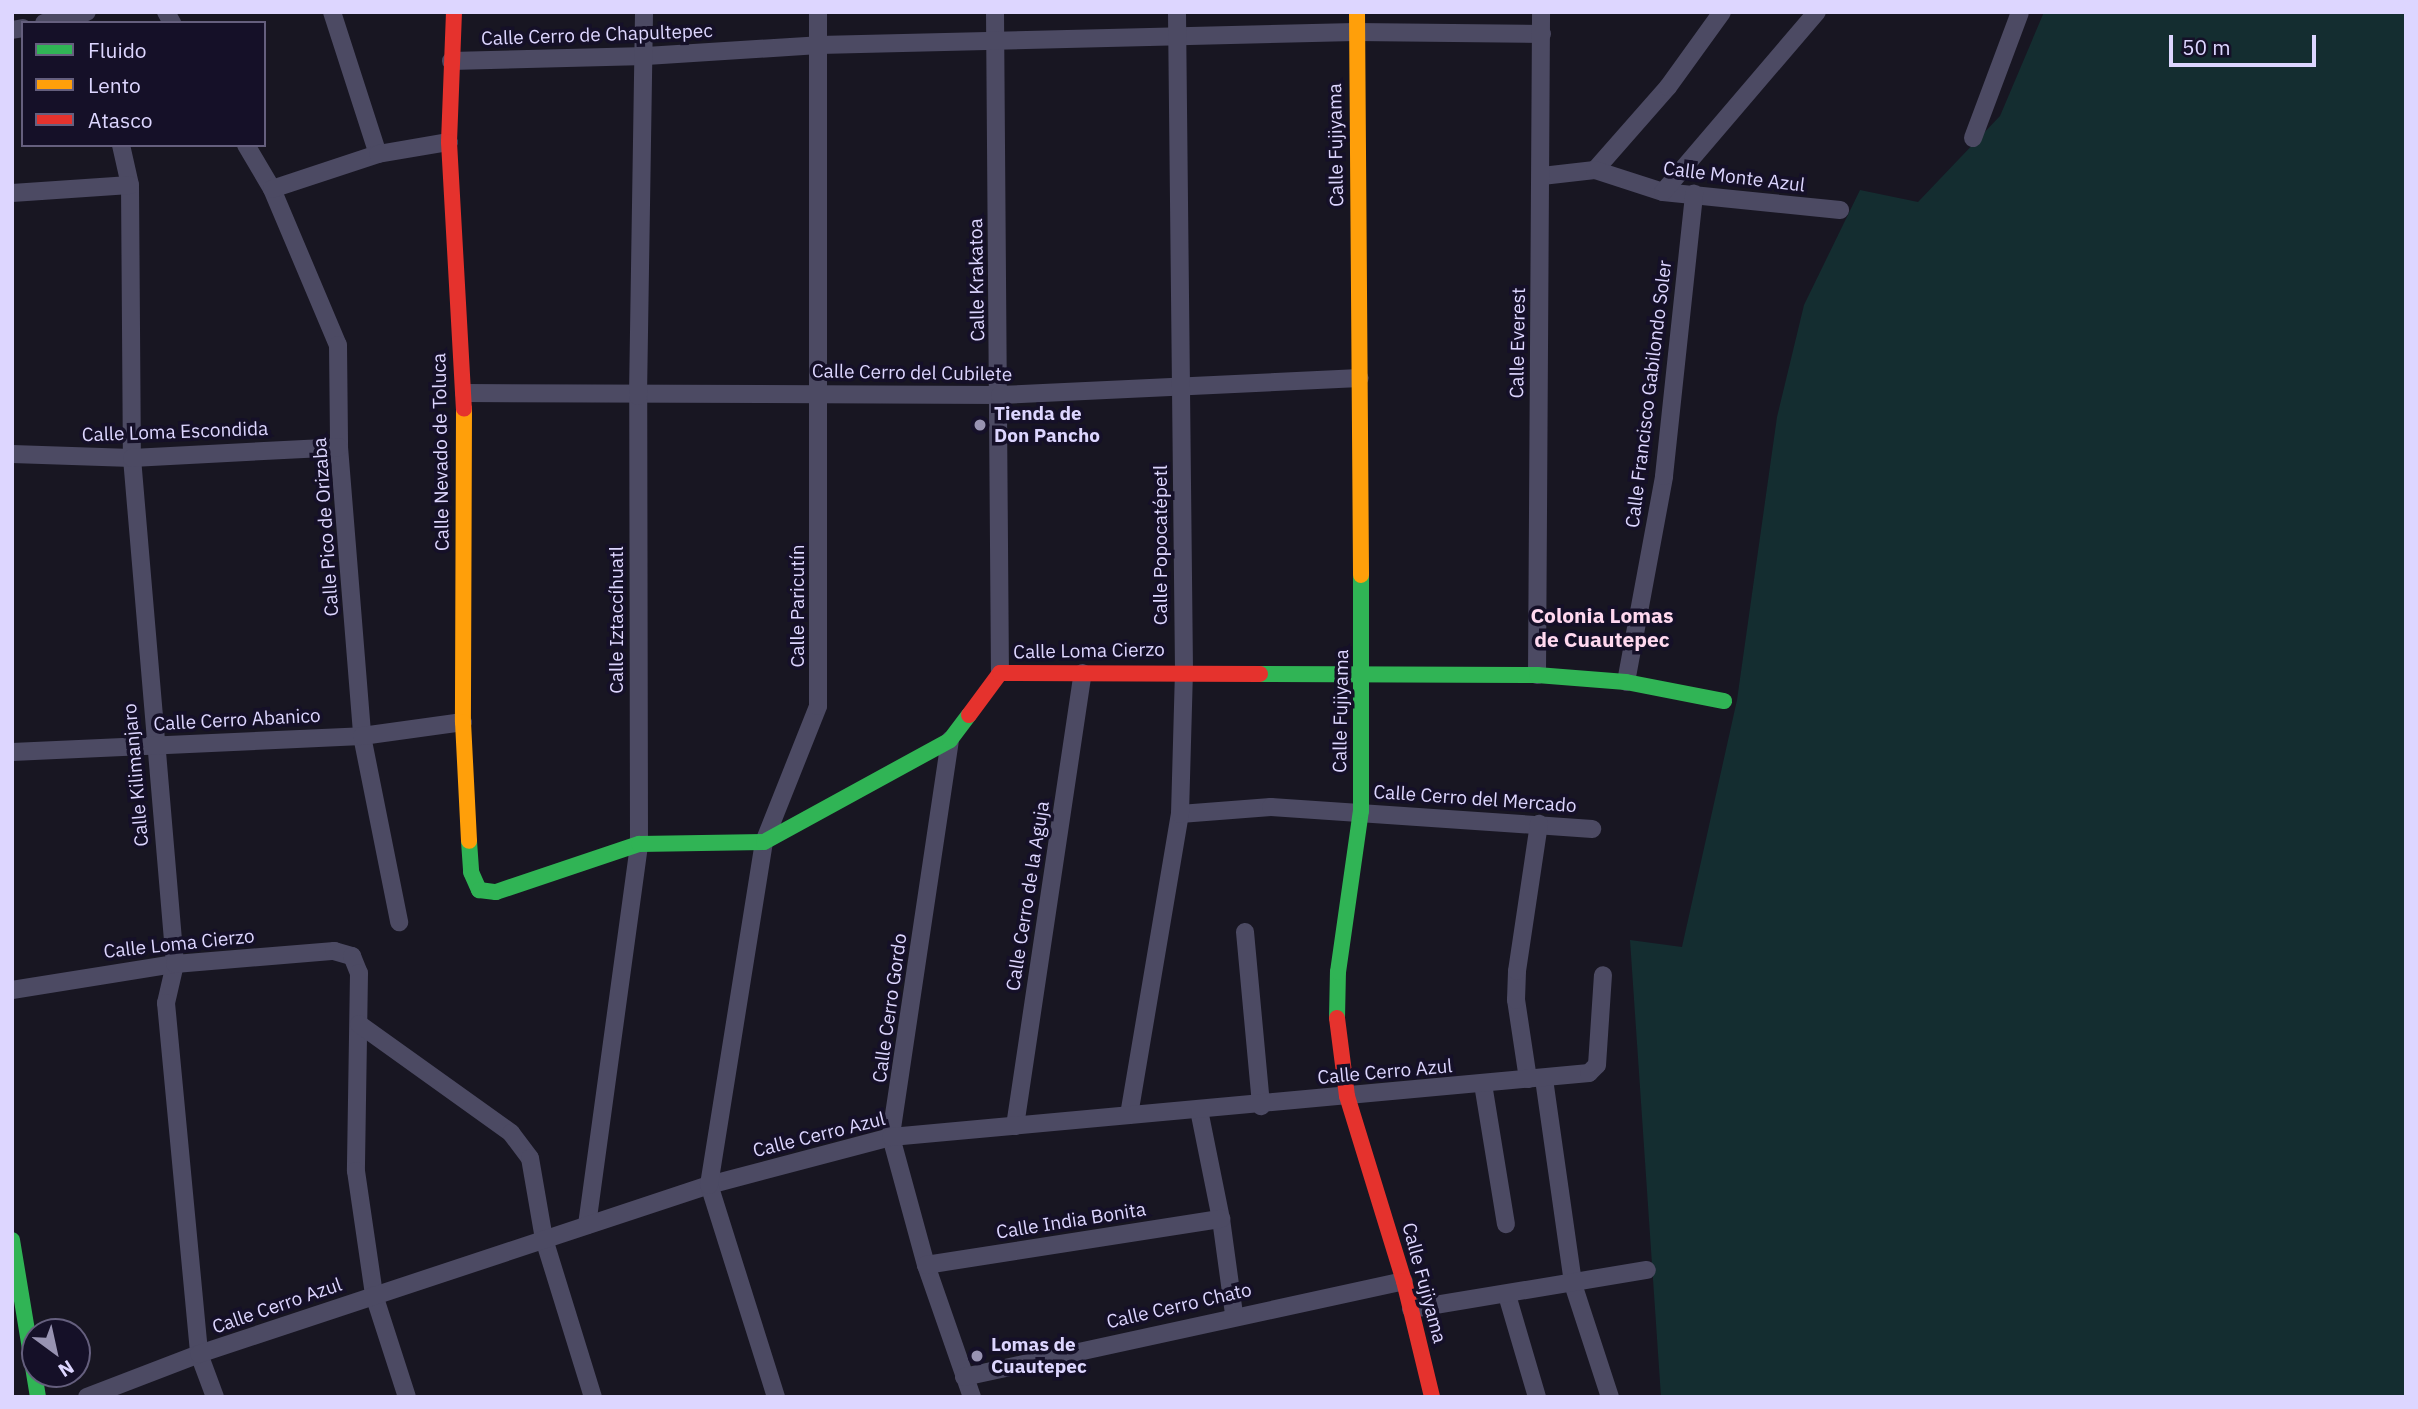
<!DOCTYPE html>
<meta charset="utf-8">
<style>
body{margin:0}
#map{position:relative;width:2418px;height:1409px;overflow:hidden;background:#181622;font-family:"IBM Plex Sans",sans-serif}
div>[style]{position:absolute}
[style*='--x']{left:calc(var(--x)*1px);top:calc(var(--y)*1px);width:calc(var(--w)*1px);rotate:calc(var(--a)*1deg)}
.green>*{inset:0;background:#142d30}
.street>*{height:18px;margin:-9px;padding:0 9px;transform-origin:9px;border-radius:9px;background:#4c4a63}
.fast>*{height:16px;margin:-8px;padding:0 8px;transform-origin:8px;border-radius:8px;background:#30b455}
.slow>*{height:16px;margin:-8px;padding:0 8px;transform-origin:8px;border-radius:8px;background:#ff9f0a}
.jam>*{height:16px;margin:-8px;padding:0 8px;transform-origin:8px;border-radius:8px;background:#e5322d}
.dots>*{width:19px;height:19px;translate:-50% -50%;box-sizing:border-box;border:4px solid #151028;border-radius:50%}
span{translate:-50% -50%;white-space:nowrap;text-align:center;line-height:1.15;-webkit-text-stroke:7px #151028;paint-order:stroke}
.street-label{font-size:19px;color:#ddd6ff}
.poi-label{font-size:19px;color:#ddd6ff;font-weight:700}
.left{translate:0 -50%;text-align:left}
.neighbourhood-label{font-size:21px;color:#ffd8ef;font-weight:700}
.frame{position:absolute;inset:0;border:14px solid #ddd6ff;pointer-events:none}
.legend{position:absolute;left:21px;top:21px;width:245px;height:126px;box-sizing:border-box;background:#151028;border:2px solid #655f7e;margin:0;padding:9px 12px;list-style:none;font-size:21px;color:#ddd6ff}
.legend li{display:flex;align-items:center;gap:14px;height:35px}
.legend b{width:35px;border:2px solid #655f7e}
.north{position:absolute;left:21px;top:1318px;width:70px;height:70px;box-sizing:border-box;background:#151028;border:2px solid #655f7e;border-radius:50%;rotate:147deg;font-size:19px;font-weight:700;line-height:28px;text-align:center;color:#ddd6ff}
.north::after{content:'';display:block;margin:auto;width:24px;height:32px;background:#9893b2;clip-path:polygon(50% 0,100% 100%,50% 72%,0 100%)}
.scale{position:absolute;left:2169px;top:35px;width:147px;height:32px;box-sizing:border-box;border:4px solid #ddd6ff;border-top:0;padding-left:9px;font-size:21px;line-height:24px;white-space:nowrap;color:#ddd6ff;-webkit-text-stroke:5px #151028;paint-order:stroke}
</style>
<div id="map">
<div class="green">
<div style="clip-path:polygon(2044px 12px,2406px 12px,2406px 1397px,1661px 1397px,1630px 940px,1682px 947px,1737px 700px,1777px 417px,1804px 305px,1860px 190px,1918px 202px,2000px 116px)"></div>
</div>
<div class="street">
<div style="--x:166;--y:12;--w:13;--a:61"></div>
<div style="--x:332;--y:12;--w:149;--a:72.1"></div>
<div style="--x:995;--y:12;--w:661;--a:89.57"></div>
<div style="--x:44;--y:23;--w:44;--a:-14.3"></div>
<div style="--x:12;--y:30;--w:11;--a:-10"></div>
<div style="--x:451;--y:61;--w:195;--a:-1.5"></div>
<div style="--x:646;--y:56;--w:173;--a:-3.6"></div>
<div style="--x:819;--y:45;--w:536;--a:-1.39"></div>
<div style="--x:1355;--y:32;--w:187;--a:0.6"></div>
<div style="--x:1973;--y:138;--w:134;--a:-69.5"></div>
<div style="--x:121;--y:145;--w:41;--a:77.3"></div>
<div style="--x:130;--y:185;--w:273;--a:89.6"></div>
<div style="--x:132;--y:458;--w:508;--a:85.14"></div>
<div style="--x:175;--y:964;--w:40;--a:103"></div>
<div style="--x:166;--y:1003;--w:353;--a:84.6"></div>
<div style="--x:199;--y:1354;--w:46;--a:69.6"></div>
<div style="--x:246;--y:145;--w:51;--a:59.4"></div>
<div style="--x:272;--y:189;--w:169;--a:67.1"></div>
<div style="--x:338;--y:345;--w:102;--a:89.4"></div>
<div style="--x:339;--y:447;--w:290;--a:85.4"></div>
<div style="--x:362;--y:736;--w:190;--a:78.7"></div>
<div style="--x:1595;--y:170;--w:111;--a:-48.7"></div>
<div style="--x:1668;--y:87;--w:92;--a:-54.2"></div>
<div style="--x:1542;--y:176;--w:53;--a:-6.5"></div>
<div style="--x:1595;--y:170;--w:71;--a:17.9"></div>
<div style="--x:1663;--y:192;--w:178;--a:5.8"></div>
<div style="--x:272;--y:189;--w:112;--a:-18.3"></div>
<div style="--x:378;--y:154;--w:72;--a:-9.6"></div>
<div style="--x:1663;--y:192;--w:237;--a:-49.5"></div>
<div style="--x:12;--y:193;--w:118;--a:-3.9"></div>
<div style="--x:464;--y:393;--w:536;--a:0.21"></div>
<div style="--x:1000;--y:395;--w:360;--a:-2.7"></div>
<div style="--x:12;--y:454;--w:120;--a:1.9"></div>
<div style="--x:132;--y:458;--w:207;--a:-3"></div>
<div style="--x:1537;--y:675;--w:663;--a:-89.65"></div>
<div style="--x:1626;--y:682;--w:209;--a:-79.5"></div>
<div style="--x:1664;--y:476;--w:284;--a:-83.9"></div>
<div style="--x:950;--y:740;--w:401;--a:98.5"></div>
<div style="--x:891;--y:1137;--w:133;--a:74.7"></div>
<div style="--x:926;--y:1265;--w:140;--a:70.8"></div>
<div style="--x:12;--y:752;--w:350;--a:-2.6"></div>
<div style="--x:362;--y:736;--w:102;--a:-7.9"></div>
<div style="--x:1180;--y:814;--w:91;--a:-4.4"></div>
<div style="--x:1271;--y:807;--w:322;--a:3.9"></div>
<div style="--x:1245;--y:932;--w:175;--a:84.7"></div>
<div style="--x:12;--y:990;--w:165;--a:-9.1"></div>
<div style="--x:175;--y:964;--w:160;--a:-4.7"></div>
<div style="--x:334;--y:951;--w:19;--a:16"></div>
<div style="--x:352;--y:956;--w:18;--a:68"></div>
<div style="--x:359;--y:973;--w:198;--a:90.9"></div>
<div style="--x:356;--y:1171;--w:125;--a:81.7"></div>
<div style="--x:374;--y:1295;--w:107;--a:72.1"></div>
<div style="--x:359;--y:1024;--w:187;--a:35.6"></div>
<div style="--x:511;--y:1133;--w:31;--a:53"></div>
<div style="--x:530;--y:1158;--w:82;--a:80.2"></div>
<div style="--x:544;--y:1239;--w:165;--a:72.8"></div>
<div style="--x:1528;--y:1079;--w:80;--a:-98.6"></div>
<div style="--x:1516;--y:1000;--w:29;--a:-88"></div>
<div style="--x:1517;--y:971;--w:149;--a:-81.5"></div>
<div style="--x:1544;--y:1079;--w:207;--a:81.9"></div>
<div style="--x:1573;--y:1284;--w:119;--a:71.9"></div>
<div style="--x:1483;--y:1084;--w:142;--a:80.7"></div>
<div style="--x:1199;--y:1110;--w:111;--a:78.6"></div>
<div style="--x:1221;--y:1219;--w:96;--a:82.2"></div>
<div style="--x:1129;--y:1115;--w:305;--a:-80.4"></div>
<div style="--x:1180;--y:814;--w:143;--a:-88.4"></div>
<div style="--x:1184;--y:671;--w:659;--a:-90.61"></div>
<div style="--x:1015;--y:1126;--w:458;--a:-81.5"></div>
<div style="--x:587;--y:1225;--w:385;--a:-82.2"></div>
<div style="--x:639;--y:844;--w:448;--a:-90.1"></div>
<div style="--x:638;--y:396;--w:384;--a:-89.1"></div>
<div style="--x:926;--y:1265;--w:299;--a:-8.9"></div>
<div style="--x:1507;--y:1295;--w:106;--a:73.6"></div>
<div style="--x:1411;--y:1309;--w:239;--a:-9.4"></div>
<div style="--x:964;--y:1377;--w:450;--a:-12.3"></div>
<div style="--x:87;--y:1397;--w:120;--a:-21"></div>
<div style="--x:199;--y:1354;--w:537;--a:-18.33"></div>
<div style="--x:709;--y:1185;--w:188;--a:-14.8"></div>
<div style="--x:891;--y:1137;--w:701;--a:-5.24"></div>
<div style="--x:1589;--y:1073;--w:11;--a:-45"></div>
<div style="--x:1597;--y:1065;--w:90;--a:-86.2"></div>
<div style="--x:776;--y:1397;--w:222;--a:-107.5"></div>
<div style="--x:709;--y:1185;--w:347;--a:-80.9"></div>
<div style="--x:764;--y:842;--w:146;--a:-68.3"></div>
<div style="--x:818;--y:706;--w:694;--a:-90"></div>
</div>
<div class="fast">
<div style="--x:1260;--y:674;--w:277;--a:0.2"></div>
<div style="--x:1537;--y:675;--w:89;--a:4.5"></div>
<div style="--x:1626;--y:682;--w:100;--a:11"></div>
<div style="--x:469;--y:841;--w:31;--a:86"></div>
<div style="--x:471;--y:872;--w:20;--a:66"></div>
<div style="--x:479;--y:890;--w:17;--a:7"></div>
<div style="--x:496;--y:892;--w:151;--a:-18.6"></div>
<div style="--x:639;--y:844;--w:125;--a:-0.9"></div>
<div style="--x:764;--y:842;--w:212;--a:-28.7"></div>
<div style="--x:950;--y:740;--w:31;--a:-53"></div>
<div style="--x:1337;--y:1018;--w:46;--a:-88.8"></div>
<div style="--x:1338;--y:972;--w:163;--a:-81.9"></div>
<div style="--x:1361;--y:811;--w:236;--a:-90"></div>
<div style="--x:12;--y:1240;--w:159;--a:80.6"></div>
</div>
<div class="slow">
<div style="--x:1357;--y:12;--w:563;--a:89.59"></div>
<div style="--x:464;--y:409;--w:313;--a:90.2"></div>
<div style="--x:463;--y:722;--w:119;--a:87.1"></div>
</div>
<div class="jam">
<div style="--x:454;--y:12;--w:130;--a:92.2"></div>
<div style="--x:449;--y:142;--w:267;--a:86.8"></div>
<div style="--x:969;--y:715;--w:52;--a:-53.6"></div>
<div style="--x:1000;--y:673;--w:260;--a:0.2"></div>
<div style="--x:1337;--y:1018;--w:79;--a:82.7"></div>
<div style="--x:1347;--y:1096;--w:194;--a:72.9"></div>
<div style="--x:1404;--y:1281;--w:119;--a:76.4"></div>
</div>
<div class="dots">
<div style="left:980px;top:425px;background:#9893b2"></div>
<div style="left:977px;top:1356px;background:#9893b2"></div>
</div>
<div class="street-label">
<span style="left:597px;top:35px;rotate:-2deg">Calle Cerro de Chapultepec</span>
<span style="left:1336px;top:145px;rotate:-91deg">Calle Fujiyama</span>
<span style="left:1734px;top:177px;rotate:7deg">Calle Monte Azul</span>
<span style="left:977px;top:280px;rotate:-91deg">Calle Krakatoa</span>
<span style="left:1518px;top:343px;rotate:-89deg">Calle Everest</span>
<span style="left:912px;top:373px;rotate:1deg">Calle Cerro del Cubilete</span>
<span style="left:1649px;top:394px;rotate:-83deg">Calle Francisco Gabilondo Soler</span>
<span style="left:175px;top:432px;rotate:-2deg">Calle Loma Escondida</span>
<span style="left:441px;top:452px;rotate:-91deg">Calle Nevado de Toluca</span>
<span style="left:326px;top:527px;rotate:-94deg">Calle Pico de Orizaba</span>
<span style="left:1161px;top:545px;rotate:-90deg">Calle Popocatépetl</span>
<span style="left:798px;top:606px;rotate:-90deg">Calle Paricutín</span>
<span style="left:617px;top:620px;rotate:-90deg">Calle Iztaccíhuatl</span>
<span style="left:1089px;top:651px;rotate:-1deg">Calle Loma Cierzo</span>
<span style="left:1341px;top:711px;rotate:-89deg">Calle Fujiyama</span>
<span style="left:237px;top:720px;rotate:-3deg">Calle Cerro Abanico</span>
<span style="left:136px;top:775px;rotate:-95deg">Calle Kilimanjaro</span>
<span style="left:1475px;top:799px;rotate:4deg">Calle Cerro del Mercado</span>
<span style="left:1028px;top:896px;rotate:-81deg">Calle Cerro de la Aguja</span>
<span style="left:179px;top:944px;rotate:-6deg">Calle Loma Cierzo</span>
<span style="left:890px;top:1008px;rotate:-82deg">Calle Cerro Gordo</span>
<span style="left:1385px;top:1072px;rotate:-5deg">Calle Cerro Azul</span>
<span style="left:819px;top:1135px;rotate:-14deg">Calle Cerro Azul</span>
<span style="left:1071px;top:1221px;rotate:-9deg">Calle India Bonita</span>
<span style="left:1424px;top:1283px;rotate:75deg">Calle Fujiyama</span>
<span style="left:277px;top:1306px;rotate:-19deg">Calle Cerro Azul</span>
<span style="left:1179px;top:1306px;rotate:-13deg">Calle Cerro Chato</span>
</div>
<div class="poi-label">
<span class="left" style="left:994px;top:425px">Tienda de<br>Don Pancho</span>
<span class="left" style="left:991px;top:1356px">Lomas de<br>Cuautepec</span>
</div>
<div class="neighbourhood-label">
<span style="left:1602px;top:627px">Colonia Lomas<br>de Cuautepec</span>
</div>
<div class="frame"></div>
<ul class="legend">
<li><b style="height:9px;background:#30b455"></b>Fluido</li>
<li><b style="height:9px;background:#ff9f0a"></b>Lento</li>
<li><b style="height:9px;background:#e5322d"></b>Atasco</li>
</ul>
<div class="north">N</div>
<div class="scale">50 m</div>
</div>
